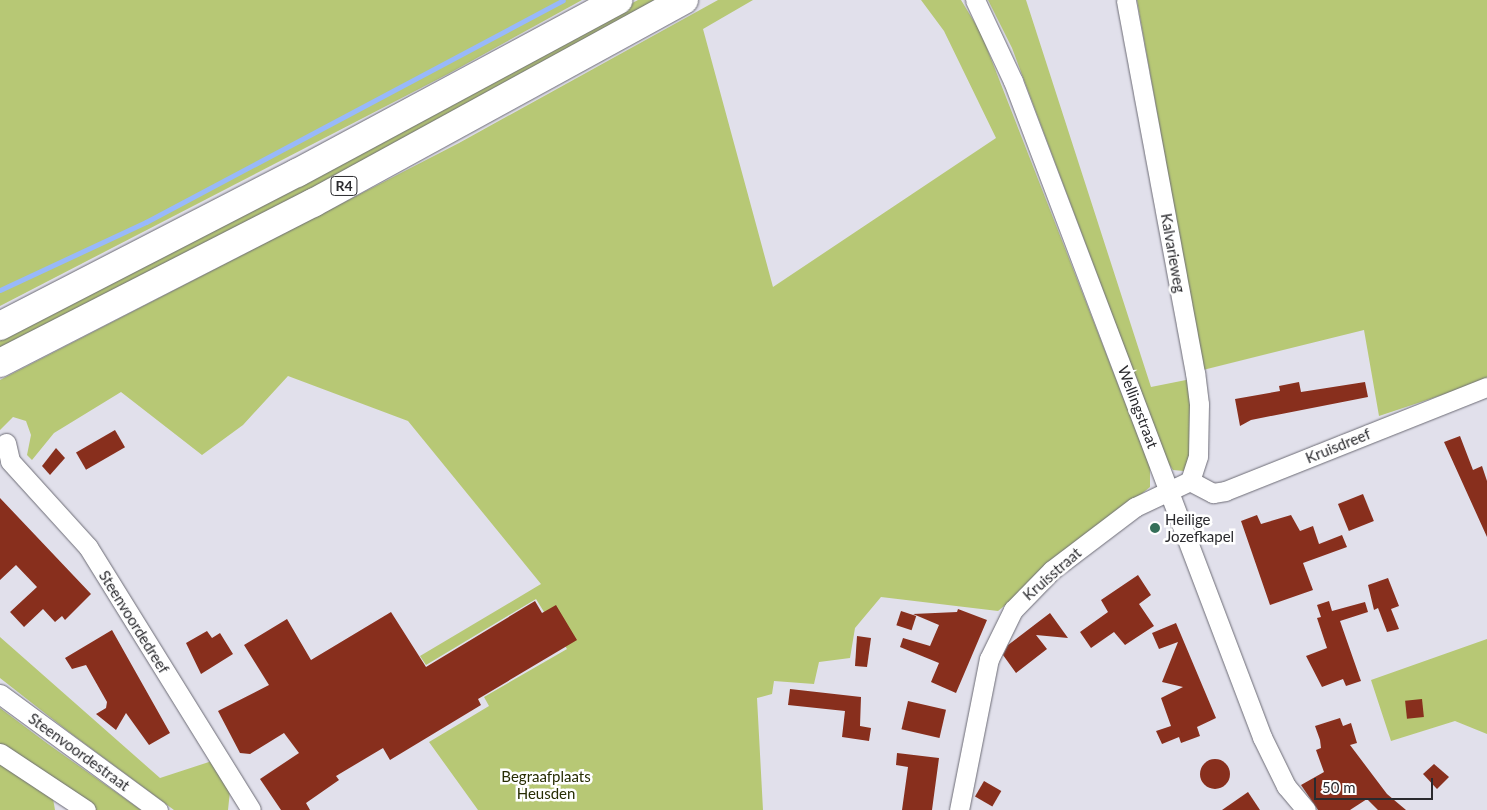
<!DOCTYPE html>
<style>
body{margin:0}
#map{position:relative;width:1487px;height:810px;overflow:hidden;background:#e1e0eb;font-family:Lato,sans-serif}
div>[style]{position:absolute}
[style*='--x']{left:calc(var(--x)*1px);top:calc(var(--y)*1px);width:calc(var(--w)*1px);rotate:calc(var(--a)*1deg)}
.green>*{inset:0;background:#b7c875}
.stream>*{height:5px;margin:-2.5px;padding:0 2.5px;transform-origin:2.5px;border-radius:2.5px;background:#98b9fa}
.building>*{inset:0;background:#882f1d;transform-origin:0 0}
.round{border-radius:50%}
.roads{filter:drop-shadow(0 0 1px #6c6b75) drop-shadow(0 0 1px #6c6b75)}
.minor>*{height:19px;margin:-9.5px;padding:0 9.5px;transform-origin:9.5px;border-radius:9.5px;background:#fff}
.highway>*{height:28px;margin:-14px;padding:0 14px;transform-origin:14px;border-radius:14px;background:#fff}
.dots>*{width:14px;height:14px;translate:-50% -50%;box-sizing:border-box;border:2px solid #fff;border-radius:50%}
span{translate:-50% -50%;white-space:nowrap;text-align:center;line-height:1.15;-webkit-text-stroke:5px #fff;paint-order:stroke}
.shield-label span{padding:1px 4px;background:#fff;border:1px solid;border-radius:4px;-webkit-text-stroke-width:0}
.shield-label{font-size:14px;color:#2a2a2e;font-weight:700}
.street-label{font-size:15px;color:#2a2a2e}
.poi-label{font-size:15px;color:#2a2a2e}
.left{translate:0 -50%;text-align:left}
.park-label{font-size:15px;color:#272d03}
.scale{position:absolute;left:1314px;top:778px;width:119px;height:22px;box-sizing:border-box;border:2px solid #2a2a2e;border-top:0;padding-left:6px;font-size:15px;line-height:18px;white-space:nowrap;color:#2a2a2e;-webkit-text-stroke:4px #fff;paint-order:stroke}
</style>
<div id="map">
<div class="green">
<div style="clip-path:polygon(0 0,582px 0,448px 74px,0 306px)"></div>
<div style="clip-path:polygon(638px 0,659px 0,268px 212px,0 350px,0 338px)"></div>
<div style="clip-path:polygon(718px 0,753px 0,703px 29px,773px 287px,996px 138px,944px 31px,921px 0,961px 0,981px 33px,1150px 466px,1150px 487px,998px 611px,881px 597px,855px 628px,850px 658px,819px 662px,814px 684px,774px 681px,772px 694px,757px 698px,763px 810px,478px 810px,429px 742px,489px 706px,484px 697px,567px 649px,536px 599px,426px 665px,420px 656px,541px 584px,408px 421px,288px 376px,243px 425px,202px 455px,121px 392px,54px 433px,32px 460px,27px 455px,31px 435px,26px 421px,13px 417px,0 430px,0 380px,459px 143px)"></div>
<div style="clip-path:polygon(988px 0,1026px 0,1151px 387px,1191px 379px,1192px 457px,1184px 471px,1173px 470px,1168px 463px,1012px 48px)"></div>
<div style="clip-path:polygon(1137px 0,1487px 0,1487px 380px,1379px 416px,1364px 330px,1203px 370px)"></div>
<div style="clip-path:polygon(0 637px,160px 778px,212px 761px,230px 791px,228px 810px,174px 810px,69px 732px,0 678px)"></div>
<div style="clip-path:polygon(1487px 639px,1487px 734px,1455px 721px,1391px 741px,1371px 680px)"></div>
<div style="clip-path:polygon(0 708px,48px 744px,141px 810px,92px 810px,0 747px)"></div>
<div style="clip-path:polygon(0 762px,52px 793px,55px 810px,0 810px)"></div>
</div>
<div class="stream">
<div style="--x:0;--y:290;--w:161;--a:-25"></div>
<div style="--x:146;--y:222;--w:472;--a:-28"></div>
</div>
<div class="building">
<div style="clip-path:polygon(1299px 382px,1301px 392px,1365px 382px,1368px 397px,1251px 420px,1240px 426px,1235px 399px,1280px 391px,1279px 386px)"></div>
<div style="left:115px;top:430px;width:20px;height:45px;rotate:60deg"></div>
<div style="clip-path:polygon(1460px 436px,1473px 470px,1482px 466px,1487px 481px,1487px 537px,1444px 442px)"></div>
<div style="clip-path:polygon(56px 448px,65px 458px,50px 475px,42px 466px)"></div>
<div style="left:1363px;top:494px;width:29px;height:27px;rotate:68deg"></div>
<div style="clip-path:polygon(0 498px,91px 594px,65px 620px,62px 616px,55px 622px,43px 609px,24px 627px,10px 612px,37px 587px,16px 565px,0 580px)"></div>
<div style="clip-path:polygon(1257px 515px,1261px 524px,1291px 515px,1300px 531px,1313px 526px,1319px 544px,1342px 535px,1347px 547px,1303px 563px,1313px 590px,1270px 605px,1241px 521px)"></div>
<div style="clip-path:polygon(1138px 575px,1151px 595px,1139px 604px,1154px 626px,1125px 645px,1114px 632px,1091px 648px,1080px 632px,1108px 612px,1101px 600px)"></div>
<div style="clip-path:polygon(1388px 578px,1399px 606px,1391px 609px,1399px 629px,1387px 632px,1378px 608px,1374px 610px,1368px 585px)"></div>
<div style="clip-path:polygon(535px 601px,542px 613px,556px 605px,577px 640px,478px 699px,481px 705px,390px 760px,383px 748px,336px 776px,339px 780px,306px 803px,310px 810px,281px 810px,260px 779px,299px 753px,284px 733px,250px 754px,240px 753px,218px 711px,269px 685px,244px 645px,287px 619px,311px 660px,391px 612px,426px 667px)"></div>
<div style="clip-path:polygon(1329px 601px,1332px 611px,1365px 602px,1368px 612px,1340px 621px,1361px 681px,1346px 686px,1343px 679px,1322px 687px,1306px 656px,1327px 648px,1317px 618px,1321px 617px,1317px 605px)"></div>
<div style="clip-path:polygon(958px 609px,987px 620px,956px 693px,931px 682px,939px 663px,900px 647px,903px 638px,930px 646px,939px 625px,913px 614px,957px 612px)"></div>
<div style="left:901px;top:611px;width:16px;height:15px;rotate:18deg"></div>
<div style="clip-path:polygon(1050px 613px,1068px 638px,1036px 635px,1047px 649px,1016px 673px,1003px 655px,1008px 645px)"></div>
<div style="clip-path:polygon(1176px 623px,1216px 718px,1197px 727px,1200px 736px,1181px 743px,1179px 737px,1162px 744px,1156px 731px,1171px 726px,1161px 698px,1183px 687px,1162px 682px,1178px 642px,1159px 649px,1152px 633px)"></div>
<div style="clip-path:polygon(112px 630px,170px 733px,149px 745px,126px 713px,116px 730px,96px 714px,106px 708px,107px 702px,86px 665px,72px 669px,65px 658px)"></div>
<div style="clip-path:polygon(207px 631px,212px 638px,220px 633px,233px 654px,201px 674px,186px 643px)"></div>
<div style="clip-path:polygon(857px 636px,871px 638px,867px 667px,855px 666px)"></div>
<div style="clip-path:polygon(790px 689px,861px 697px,860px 726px,871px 728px,869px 741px,842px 737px,845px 711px,788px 705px)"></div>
<div style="left:1422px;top:699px;width:18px;height:17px;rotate:84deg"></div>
<div style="left:908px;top:701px;width:39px;height:29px;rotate:13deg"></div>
<div style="clip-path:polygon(1340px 718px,1343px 726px,1351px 723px,1357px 743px,1350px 745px,1387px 794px,1406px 810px,1378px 810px,1367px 799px,1350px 810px,1318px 810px,1301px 785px,1324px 772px,1316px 750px,1321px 748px,1320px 740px,1315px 726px)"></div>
<div style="clip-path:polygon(897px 753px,939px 758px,932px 810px,902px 810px,908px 767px,896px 765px)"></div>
<div class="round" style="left:1200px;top:759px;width:30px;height:30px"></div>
<div style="clip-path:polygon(1434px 764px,1449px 777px,1437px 789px,1423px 774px)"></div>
<div style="left:984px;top:781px;width:20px;height:18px;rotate:30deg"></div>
<div style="clip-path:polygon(1248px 792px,1260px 810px,1222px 810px)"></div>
</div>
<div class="roads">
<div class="minor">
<div style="--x:975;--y:0;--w:89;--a:64.9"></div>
<div style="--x:1013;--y:81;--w:702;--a:69.21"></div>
<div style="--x:1262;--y:737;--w:55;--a:63.9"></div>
<div style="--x:1286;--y:786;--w:31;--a:50"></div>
<div style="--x:6;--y:443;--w:18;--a:77"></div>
<div style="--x:10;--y:461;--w:116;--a:47.8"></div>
<div style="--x:88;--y:547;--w:309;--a:58.2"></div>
<div style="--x:1190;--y:481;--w:26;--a:28"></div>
<div style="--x:1213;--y:493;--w:12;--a:-9"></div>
<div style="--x:1225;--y:491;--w:282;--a:-21.7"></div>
<div style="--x:0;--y:694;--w:196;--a:36.3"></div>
<div style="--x:0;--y:753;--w:103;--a:33.5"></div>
<div style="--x:959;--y:810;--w:154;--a:-78.8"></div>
<div style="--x:989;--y:659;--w:55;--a:-63.9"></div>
<div style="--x:1013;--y:610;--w:56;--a:-45.7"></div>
<div style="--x:1052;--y:570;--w:104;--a:-37.2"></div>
<div style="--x:1135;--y:507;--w:61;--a:-25.3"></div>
<div style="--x:1190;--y:481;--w:26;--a:-72"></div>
<div style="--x:1198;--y:456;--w:52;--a:-88.9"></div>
<div style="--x:1199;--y:404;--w:31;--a:-97"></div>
<div style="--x:1195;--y:373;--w:379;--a:-100.5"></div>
</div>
<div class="highway">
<div style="--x:0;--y:326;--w:334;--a:-27.3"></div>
<div style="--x:297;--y:173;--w:365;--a:-28.3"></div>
<div style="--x:0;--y:363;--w:352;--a:-27.1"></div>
<div style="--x:313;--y:203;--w:423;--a:-28.7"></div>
</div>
</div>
<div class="dots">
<div style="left:1155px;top:528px;background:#356f59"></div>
</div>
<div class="shield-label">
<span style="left:344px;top:186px">R4</span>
</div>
<div class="street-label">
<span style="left:1173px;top:253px;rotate:80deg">Kalvarieweg</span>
<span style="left:1138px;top:407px;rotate:69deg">Wellingstraat</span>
<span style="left:1338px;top:446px;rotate:-22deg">Kruisdreef</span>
<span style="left:1052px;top:574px;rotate:-41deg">Kruisstraat</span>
<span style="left:134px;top:622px;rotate:58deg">Steenvoordedreef</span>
<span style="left:79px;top:752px;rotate:36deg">Steenvoordestraat</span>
</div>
<div class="poi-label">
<span class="left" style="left:1165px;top:528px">Heilige<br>Jozefkapel</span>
</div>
<div class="park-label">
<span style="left:546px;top:785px">Begraafplaats<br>Heusden</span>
</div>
<div class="scale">50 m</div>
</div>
